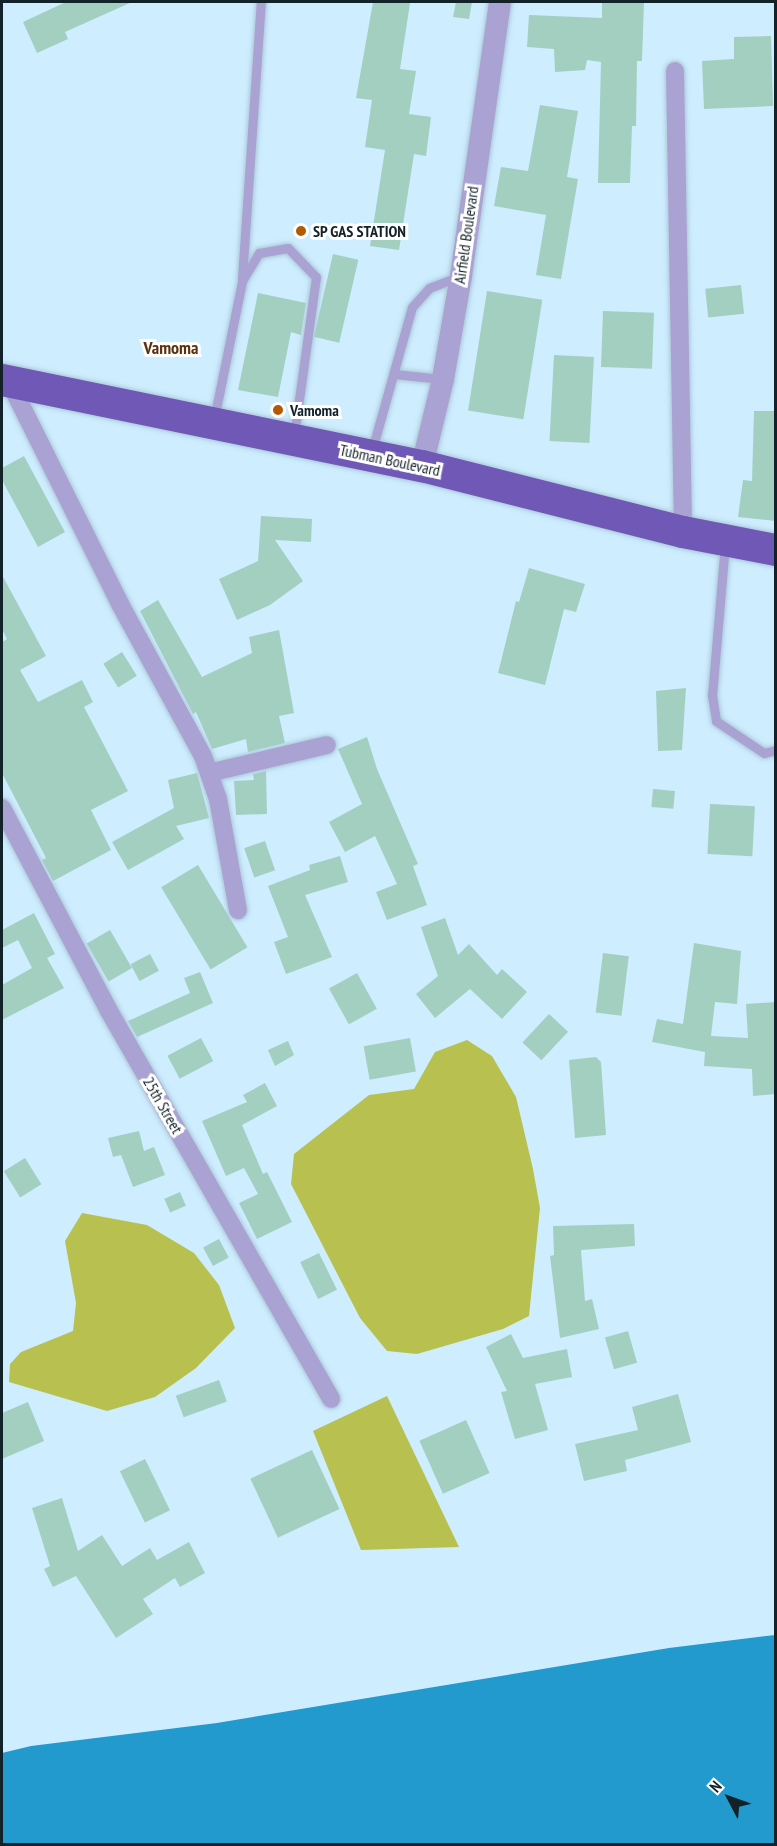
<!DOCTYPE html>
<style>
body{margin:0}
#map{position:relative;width:777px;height:1846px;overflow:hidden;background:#ceedff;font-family:"PT Sans Narrow",sans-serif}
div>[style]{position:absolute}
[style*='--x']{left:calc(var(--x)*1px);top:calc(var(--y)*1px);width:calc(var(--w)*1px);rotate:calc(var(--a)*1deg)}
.green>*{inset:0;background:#b8c050}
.water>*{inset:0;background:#239acd}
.building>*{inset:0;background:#a3cfc1;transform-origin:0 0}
.roads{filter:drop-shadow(0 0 2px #acc8d8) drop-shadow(0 0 2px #acc8d8)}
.service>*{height:9px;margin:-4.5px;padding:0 4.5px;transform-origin:4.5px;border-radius:4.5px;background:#aaa2d2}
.minor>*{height:18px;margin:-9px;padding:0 9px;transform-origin:9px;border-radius:9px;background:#aaa2d2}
.tertiary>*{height:22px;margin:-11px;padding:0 11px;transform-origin:11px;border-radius:11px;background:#aaa2d2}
.trunk>*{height:32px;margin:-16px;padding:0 16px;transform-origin:16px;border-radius:16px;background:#7058b6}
.dots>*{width:16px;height:16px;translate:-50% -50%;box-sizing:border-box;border:3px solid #fff;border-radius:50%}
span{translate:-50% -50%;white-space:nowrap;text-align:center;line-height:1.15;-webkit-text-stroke:6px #fff;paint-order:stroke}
.poi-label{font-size:16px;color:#132229;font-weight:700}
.left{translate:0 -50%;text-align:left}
.street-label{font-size:16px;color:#132229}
.neighbourhood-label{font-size:18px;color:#5d300e;font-weight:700}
.frame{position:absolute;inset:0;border:3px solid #132229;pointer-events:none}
.north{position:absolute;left:699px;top:1768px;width:60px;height:60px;-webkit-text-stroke:4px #fff;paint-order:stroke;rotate:311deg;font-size:16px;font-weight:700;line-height:24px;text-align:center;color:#132229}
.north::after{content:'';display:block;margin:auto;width:21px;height:27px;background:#132229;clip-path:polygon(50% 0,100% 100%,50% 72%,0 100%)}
</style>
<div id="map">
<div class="green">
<div style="clip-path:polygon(467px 1040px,492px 1056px,516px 1097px,533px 1169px,540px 1208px,529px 1316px,503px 1329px,417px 1354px,387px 1351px,360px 1318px,291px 1184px,294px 1154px,369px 1095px,414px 1089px,435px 1052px)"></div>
<div style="clip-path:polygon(82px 1213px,147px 1225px,194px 1253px,219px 1285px,235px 1328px,196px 1368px,155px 1397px,107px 1411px,9px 1382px,10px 1364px,21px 1352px,73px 1331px,76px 1303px,65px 1241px)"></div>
<div style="clip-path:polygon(387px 1396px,459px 1547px,361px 1550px,313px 1431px)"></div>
</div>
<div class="water">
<div style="clip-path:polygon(775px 1635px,775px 1844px,2px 1844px,2px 1753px,31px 1746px,217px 1723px,669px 1648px)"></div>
</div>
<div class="building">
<div style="clip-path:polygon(66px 2px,132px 2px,65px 32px,68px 39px,37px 53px,23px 22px)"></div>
<div style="clip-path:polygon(373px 2px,410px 3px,400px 69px,416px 71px,409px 114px,431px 117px,426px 156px,414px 154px,399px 250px,370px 246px,385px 150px,365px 147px,372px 100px,356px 98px)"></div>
<div style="clip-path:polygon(456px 2px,472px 2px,469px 19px,453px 17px)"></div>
<div style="clip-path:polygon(602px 2px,644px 2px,642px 61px,637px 61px,636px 126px,632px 126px,630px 183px,598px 183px,601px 62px,587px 60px,585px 70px,555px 72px,554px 49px,527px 47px,529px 15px,602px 18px)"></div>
<div style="clip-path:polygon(771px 36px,773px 106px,704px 109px,702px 61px,734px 59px,734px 37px)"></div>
<div style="clip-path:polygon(540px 105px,578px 111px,567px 177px,578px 179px,561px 279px,536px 275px,546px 215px,494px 206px,501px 167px,528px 171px)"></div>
<div style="left:333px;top:254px;width:26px;height:85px;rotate:13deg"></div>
<div style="left:741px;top:285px;width:29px;height:36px;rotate:84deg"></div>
<div style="left:487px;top:291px;width:56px;height:121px;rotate:9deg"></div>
<div style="clip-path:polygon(258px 293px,306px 303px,301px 335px,291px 332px,278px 397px,238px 390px)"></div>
<div style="left:603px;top:311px;width:51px;height:56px;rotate:2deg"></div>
<div style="left:554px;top:355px;width:40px;height:86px;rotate:3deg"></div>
<div style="clip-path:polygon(754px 411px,776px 411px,776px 521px,738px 517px,743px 480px,752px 481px)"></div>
<div style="clip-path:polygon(24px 456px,65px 532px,38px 547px,2px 480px,2px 468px)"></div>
<div style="clip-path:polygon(261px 516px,312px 519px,311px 542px,275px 540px,303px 581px,270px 605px,237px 620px,219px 579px,258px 561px)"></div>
<div style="clip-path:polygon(529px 568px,585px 584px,576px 612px,564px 609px,545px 685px,498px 673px,516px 601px,519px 602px)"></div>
<div style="clip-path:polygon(2px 575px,46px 656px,20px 670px,38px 702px,82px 680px,93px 702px,84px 707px,128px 791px,91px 810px,111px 850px,53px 881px,42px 860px,46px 858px,2px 773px,2px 642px,7px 639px,2px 629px)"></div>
<div style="clip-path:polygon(158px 600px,202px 677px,252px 653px,249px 637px,279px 630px,294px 713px,279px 716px,285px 743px,248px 752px,246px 739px,212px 749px,196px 712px,193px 714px,140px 611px)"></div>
<div style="left:122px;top:652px;width:28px;height:22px;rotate:58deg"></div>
<div style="clip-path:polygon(686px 688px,682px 750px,658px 751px,656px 691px)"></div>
<div style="clip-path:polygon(367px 737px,377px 769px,418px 864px,413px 866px,427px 905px,387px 920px,376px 892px,397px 884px,375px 836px,345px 852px,329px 822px,362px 804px,338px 749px)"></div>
<div style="clip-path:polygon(266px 771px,267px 814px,236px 815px,234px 781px,254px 780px,253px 774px)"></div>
<div style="clip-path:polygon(197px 773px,209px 818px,176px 826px,184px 839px,128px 870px,112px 842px,174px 808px,168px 780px)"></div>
<div style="left:653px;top:789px;width:22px;height:18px;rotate:5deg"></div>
<div style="left:710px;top:804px;width:45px;height:50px;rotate:3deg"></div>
<div style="left:265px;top:841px;width:31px;height:22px;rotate:71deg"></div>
<div style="clip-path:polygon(340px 856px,348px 882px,305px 895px,332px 957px,286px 974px,274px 942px,288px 937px,268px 886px,310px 870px,309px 865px)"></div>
<div style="left:198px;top:865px;width:96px;height:43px;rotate:59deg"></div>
<div style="clip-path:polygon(34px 913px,55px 954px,47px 958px,64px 988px,2px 1020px,2px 985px,32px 968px,18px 940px,2px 948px,2px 930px)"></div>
<div style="clip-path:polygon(445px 918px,458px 955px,469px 944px,497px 975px,502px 969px,527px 992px,502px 1019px,470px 989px,435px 1018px,416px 994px,438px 976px,421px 927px)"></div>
<div style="left:110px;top:930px;width:44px;height:27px;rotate:60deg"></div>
<div style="clip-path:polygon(694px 943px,741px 951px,737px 1004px,715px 1002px,711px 1036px,748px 1038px,746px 1004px,776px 1002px,776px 1094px,753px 1096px,752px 1069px,704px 1066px,705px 1052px,652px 1042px,657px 1019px,683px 1024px)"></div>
<div style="left:603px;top:953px;width:26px;height:60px;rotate:7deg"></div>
<div style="left:150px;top:954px;width:19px;height:22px;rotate:62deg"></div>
<div style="clip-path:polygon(200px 972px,213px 1003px,137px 1037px,128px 1021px,190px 993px,184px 978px)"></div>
<div style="left:357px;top:973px;width:41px;height:32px;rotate:61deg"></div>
<div style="left:549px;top:1014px;width:26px;height:39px;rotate:43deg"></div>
<div style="left:201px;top:1038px;width:26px;height:38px;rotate:62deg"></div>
<div style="left:410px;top:1038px;width:34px;height:47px;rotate:80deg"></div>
<div style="clip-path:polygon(288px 1041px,294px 1055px,275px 1066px,268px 1050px)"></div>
<div style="clip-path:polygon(596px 1057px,601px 1062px,606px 1135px,575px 1138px,569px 1060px)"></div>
<div style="clip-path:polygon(265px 1083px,277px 1106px,242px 1125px,263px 1174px,267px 1172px,292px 1222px,257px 1239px,239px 1203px,258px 1194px,244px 1168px,226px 1176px,202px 1121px,247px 1102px,243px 1095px)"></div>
<div style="clip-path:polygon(139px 1131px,144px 1151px,154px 1147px,165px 1175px,133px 1187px,121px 1155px,113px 1157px,108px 1138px)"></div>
<div style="left:25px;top:1158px;width:31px;height:25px;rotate:58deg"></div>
<div style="left:180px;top:1192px;width:15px;height:17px;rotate:67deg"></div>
<div style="clip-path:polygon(634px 1224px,635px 1246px,581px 1250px,585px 1301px,592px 1299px,599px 1329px,560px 1338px,550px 1256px,554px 1255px,553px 1226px)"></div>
<div style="left:219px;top:1239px;width:21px;height:18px;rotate:62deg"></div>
<div style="left:319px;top:1253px;width:41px;height:21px;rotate:64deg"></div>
<div style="left:628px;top:1331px;width:33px;height:24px;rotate:74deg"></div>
<div style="clip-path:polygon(511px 1334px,523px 1358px,567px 1349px,572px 1377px,535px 1384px,548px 1430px,515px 1439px,501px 1392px,507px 1391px,486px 1347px)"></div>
<div style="left:219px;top:1380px;width:23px;height:46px;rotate:70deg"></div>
<div style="clip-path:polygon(678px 1394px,691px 1442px,625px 1460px,627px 1471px,584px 1481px,575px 1444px,638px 1430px,632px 1407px)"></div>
<div style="clip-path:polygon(28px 1402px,44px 1441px,2px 1459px,2px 1413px)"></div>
<div style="left:466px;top:1420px;width:58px;height:51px;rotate:66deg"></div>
<div style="left:312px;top:1450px;width:65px;height:68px;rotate:65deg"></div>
<div style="left:145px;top:1459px;width:57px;height:28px;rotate:64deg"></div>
<div style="clip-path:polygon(62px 1498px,78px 1551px,102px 1535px,122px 1566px,150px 1548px,157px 1560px,189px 1542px,205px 1573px,180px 1587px,175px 1578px,143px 1599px,153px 1614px,116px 1638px,76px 1576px,53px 1587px,44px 1569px,50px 1566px,32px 1508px)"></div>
</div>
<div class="roads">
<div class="service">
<div style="--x:242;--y:278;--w:277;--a:-86.1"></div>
<div style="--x:394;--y:374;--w:48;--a:5.9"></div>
<div style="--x:214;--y:419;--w:141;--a:-78.5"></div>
<div style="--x:242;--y:281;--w:33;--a:-59"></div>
<div style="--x:259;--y:253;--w:29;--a:-10"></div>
<div style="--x:288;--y:248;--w:40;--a:46"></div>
<div style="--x:316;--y:277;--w:161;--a:97.9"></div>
<div style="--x:372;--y:450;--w:148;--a:-74.4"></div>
<div style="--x:412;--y:307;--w:25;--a:-48"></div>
<div style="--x:429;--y:288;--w:31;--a:-21"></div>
<div style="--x:725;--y:544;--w:152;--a:94.9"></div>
<div style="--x:712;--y:695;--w:26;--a:81"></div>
<div style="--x:716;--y:721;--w:58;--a:33.7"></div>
<div style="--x:764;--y:753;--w:12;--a:-14"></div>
</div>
<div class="minor">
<div style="--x:675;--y:71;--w:461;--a:89"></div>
<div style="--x:9;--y:381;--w:249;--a:63.5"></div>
<div style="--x:120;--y:604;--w:173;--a:61.4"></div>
<div style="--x:203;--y:756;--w:46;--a:70.8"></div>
<div style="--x:218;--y:799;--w:113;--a:79.8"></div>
<div style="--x:209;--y:773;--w:121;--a:-13.3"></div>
<div style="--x:2;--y:808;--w:229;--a:62.2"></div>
<div style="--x:109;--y:1011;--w:447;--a:60.2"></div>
</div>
<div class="tertiary">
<div style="--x:422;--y:466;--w:89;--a:-76.4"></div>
<div style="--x:443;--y:379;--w:105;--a:-80.1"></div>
<div style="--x:461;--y:276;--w:277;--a:-81.9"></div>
</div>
<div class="trunk">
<div style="--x:2;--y:380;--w:429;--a:11.6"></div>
<div style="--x:422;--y:466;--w:269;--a:14.2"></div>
<div style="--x:683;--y:532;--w:95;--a:11"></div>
</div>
</div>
<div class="dots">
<div style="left:301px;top:231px;background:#b55900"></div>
<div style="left:278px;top:410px;background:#b55900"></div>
</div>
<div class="poi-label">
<span class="left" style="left:313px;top:231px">SP GAS STATION</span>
<span class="left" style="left:290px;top:410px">Vamoma</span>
</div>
<div class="street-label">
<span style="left:466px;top:235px;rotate:-82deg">Airfield Boulevard</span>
<span style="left:390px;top:460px;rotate:12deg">Tubman Boulevard</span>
<span style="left:163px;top:1105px;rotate:60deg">25th Street</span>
</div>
<div class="neighbourhood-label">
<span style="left:171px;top:348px">Vamoma</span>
</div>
<div class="frame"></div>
<div class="north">N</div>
</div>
